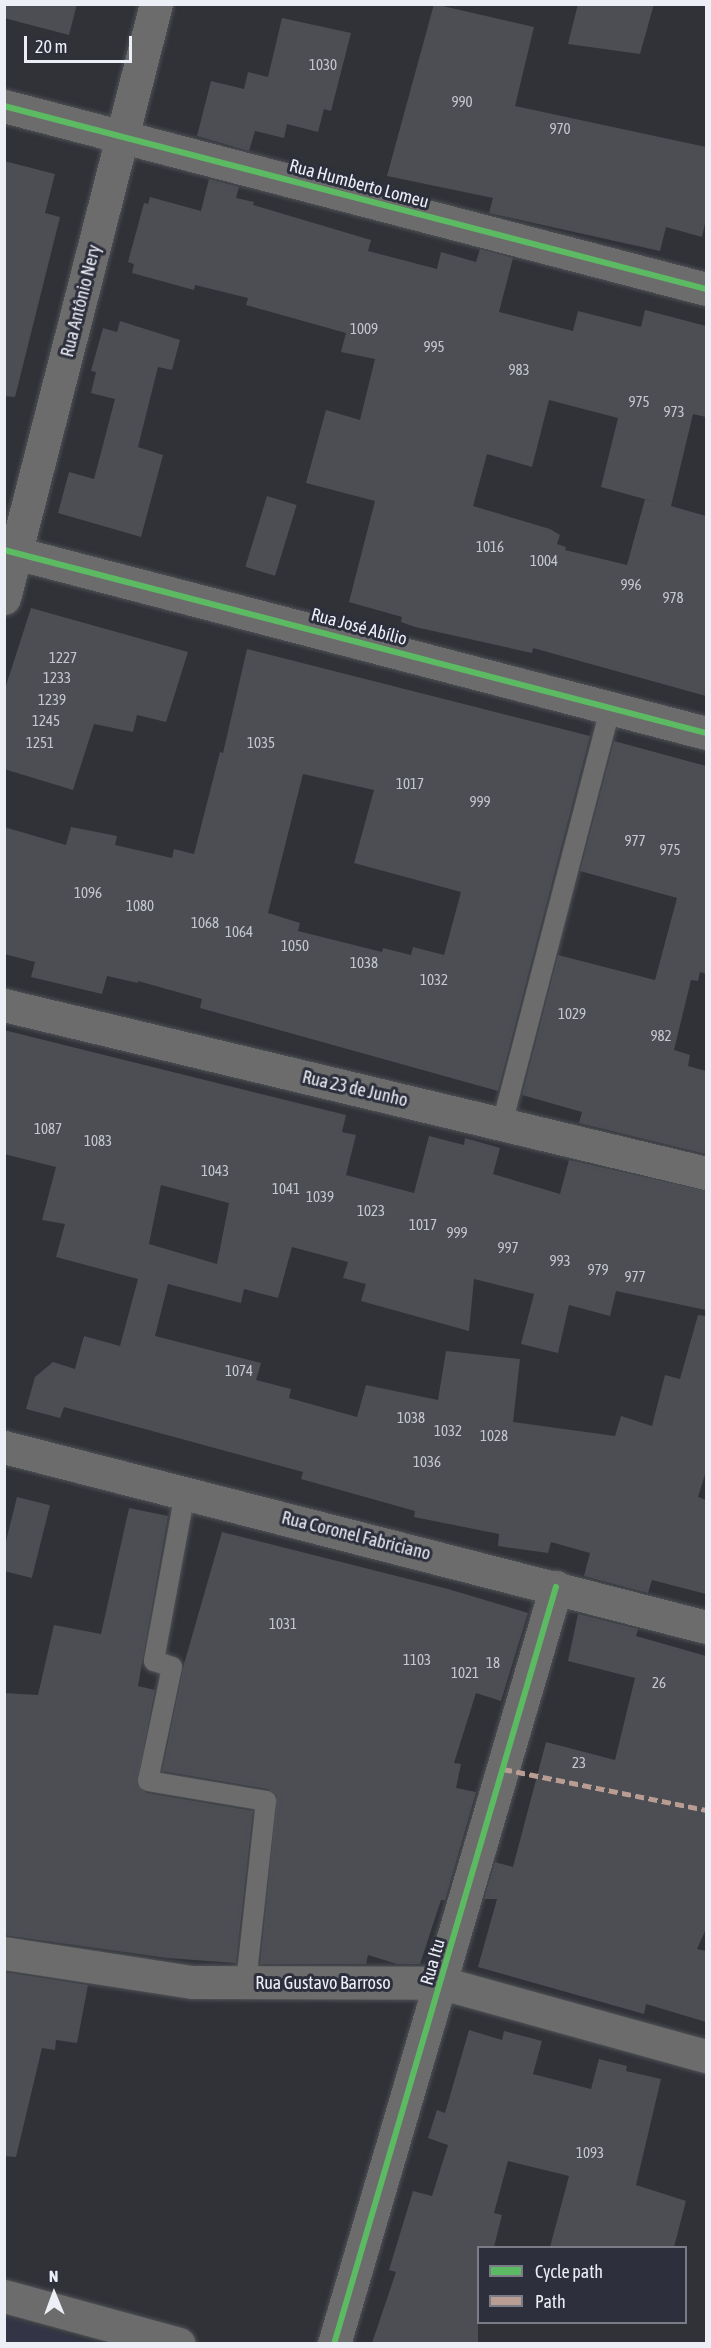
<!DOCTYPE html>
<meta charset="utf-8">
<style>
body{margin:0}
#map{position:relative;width:711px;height:2348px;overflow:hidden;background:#303238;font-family:"Asap Condensed",sans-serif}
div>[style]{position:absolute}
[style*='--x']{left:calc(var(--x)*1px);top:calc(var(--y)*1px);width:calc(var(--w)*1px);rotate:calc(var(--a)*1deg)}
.built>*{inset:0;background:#333546}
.building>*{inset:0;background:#4c4e54;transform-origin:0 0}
.roads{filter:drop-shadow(0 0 2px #4f5156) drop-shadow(0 0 2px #4f5156)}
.service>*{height:20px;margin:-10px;padding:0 10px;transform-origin:10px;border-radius:10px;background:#6b6c6b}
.minor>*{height:33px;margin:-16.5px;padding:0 16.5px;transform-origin:16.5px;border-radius:16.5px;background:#6b6c6b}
.quiet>*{height:4.5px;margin-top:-2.25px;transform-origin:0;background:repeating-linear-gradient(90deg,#b99d93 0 9px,transparent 0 13.5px)}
.cycleway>*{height:6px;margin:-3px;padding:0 3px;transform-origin:3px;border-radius:3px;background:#5cba63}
span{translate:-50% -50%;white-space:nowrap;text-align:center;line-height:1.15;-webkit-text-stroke:6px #2d2f3c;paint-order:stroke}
.number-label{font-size:15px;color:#c5c7ce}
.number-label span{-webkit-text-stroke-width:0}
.street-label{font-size:18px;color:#edeff7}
.frame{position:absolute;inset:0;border:6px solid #edeff7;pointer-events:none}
.legend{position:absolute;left:477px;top:2246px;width:210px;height:78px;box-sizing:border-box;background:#2d2f3c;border:2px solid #7a7c87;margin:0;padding:8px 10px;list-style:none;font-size:18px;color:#edeff7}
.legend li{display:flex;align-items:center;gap:12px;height:30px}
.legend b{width:30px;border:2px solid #7a7c87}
.north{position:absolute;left:24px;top:2264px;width:60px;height:60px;-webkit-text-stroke:4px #2d2f3c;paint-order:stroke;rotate:359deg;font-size:16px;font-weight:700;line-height:24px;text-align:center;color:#edeff7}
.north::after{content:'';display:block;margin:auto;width:21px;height:27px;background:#edeff7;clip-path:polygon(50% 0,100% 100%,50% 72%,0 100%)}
.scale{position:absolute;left:24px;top:36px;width:108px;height:27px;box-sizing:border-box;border:3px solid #edeff7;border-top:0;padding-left:8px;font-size:18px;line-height:21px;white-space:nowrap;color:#edeff7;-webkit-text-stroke:4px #2d2f3c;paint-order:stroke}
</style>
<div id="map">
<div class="built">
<div style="clip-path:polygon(5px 2316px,94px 2343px,5px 2343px)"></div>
</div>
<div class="building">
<div style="clip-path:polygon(4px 4px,77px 4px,69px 35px,4px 18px)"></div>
<div style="clip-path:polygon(434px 4px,534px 27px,515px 106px,706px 147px,706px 219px,702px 237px,666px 227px,660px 251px,489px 213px,493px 198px,387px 176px)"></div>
<div style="clip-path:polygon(578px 4px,654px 4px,640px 54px,568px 44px)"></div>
<div style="clip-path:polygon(282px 18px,351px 33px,331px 111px,324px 109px,318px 132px,287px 124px,284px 138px,255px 131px,249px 151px,197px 136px,211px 81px,244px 89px,248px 72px,268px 77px)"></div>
<div style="clip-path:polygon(4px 161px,55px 174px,45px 213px,60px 217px,15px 397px,4px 396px)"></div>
<div style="clip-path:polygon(evenodd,209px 179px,239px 187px,236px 198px,254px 202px,253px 205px,371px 240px,368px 251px,437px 269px,441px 252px,476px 262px,480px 249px,513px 258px,499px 312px,573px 331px,578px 311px,641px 327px,645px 310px,706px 326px,706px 417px,693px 414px,671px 506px,706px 516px,706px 696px,533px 648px,532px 653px,415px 627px,401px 622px,402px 617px,349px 602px,375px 501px,306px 483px,326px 410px,360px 420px,375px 359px,341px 352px,346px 333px,246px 305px,248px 298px,195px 285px,194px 290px,132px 273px,134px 264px,128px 262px,144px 203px,148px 204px,150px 197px,201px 211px,209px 179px,549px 400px,618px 418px,601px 487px,666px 505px,645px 499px,627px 565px,565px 550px,566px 547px,557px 544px,560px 535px,550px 529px,473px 506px,487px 454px,532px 467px,549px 400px)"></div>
<div style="clip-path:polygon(120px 321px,180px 340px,172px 370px,158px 367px,138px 447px,163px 455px,141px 537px,58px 513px,69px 472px,94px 479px,115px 399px,91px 393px,96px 372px,91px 371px,103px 328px,117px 332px)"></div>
<div style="left:267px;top:496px;width:31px;height:74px;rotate:17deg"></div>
<div style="clip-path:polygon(31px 608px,188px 652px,166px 722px,137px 715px,133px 732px,94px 724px,73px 790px,4px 769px,4px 692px)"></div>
<div style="clip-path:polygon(evenodd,247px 649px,590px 736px,498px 1091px,200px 1008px,202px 999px,138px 981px,138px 983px,107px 976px,102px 994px,31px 977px,35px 962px,4px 954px,4px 827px,66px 845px,71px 827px,117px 836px,115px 845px,172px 858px,174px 849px,194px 854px,220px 752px,223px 753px,247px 649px,303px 774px,374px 790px,354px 863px,461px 892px,444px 955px,413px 947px,411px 955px,383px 948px,382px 952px,298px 931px,300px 923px,268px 913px,303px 774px)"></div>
<div style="clip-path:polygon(614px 741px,706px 766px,706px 974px,700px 972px,698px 981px,691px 980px,674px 1050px,690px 1055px,688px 1066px,706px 1071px,706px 1154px,579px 1123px,582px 1112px,522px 1095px,558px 955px,655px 980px,677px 898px,580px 871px)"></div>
<div style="clip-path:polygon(evenodd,4px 1030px,346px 1115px,342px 1132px,356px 1135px,346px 1175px,414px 1193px,429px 1136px,464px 1145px,465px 1138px,500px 1148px,493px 1174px,560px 1194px,569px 1160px,706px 1191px,706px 1310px,616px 1291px,610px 1316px,569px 1305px,558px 1353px,521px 1344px,534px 1294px,474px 1279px,469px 1331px,361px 1301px,366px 1284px,343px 1278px,348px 1262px,292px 1247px,278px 1298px,244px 1289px,241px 1303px,168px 1284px,155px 1336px,261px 1363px,256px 1380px,291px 1389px,289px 1398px,357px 1417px,366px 1385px,438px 1400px,446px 1351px,520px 1359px,513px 1422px,615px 1436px,621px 1416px,652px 1426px,665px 1375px,680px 1379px,698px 1315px,706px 1316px,706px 1471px,698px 1497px,706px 1500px,706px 1594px,652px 1580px,648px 1593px,584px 1576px,590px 1553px,551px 1542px,548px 1553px,498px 1546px,499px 1534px,414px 1517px,415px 1511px,301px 1479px,303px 1472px,64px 1407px,60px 1418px,26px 1409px,35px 1377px,53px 1362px,75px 1369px,84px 1336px,120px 1346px,138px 1279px,56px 1257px,65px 1224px,42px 1220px,56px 1167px,4px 1154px,4px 1030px,161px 1185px,229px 1203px,217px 1264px,149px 1244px,161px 1185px)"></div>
<div style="left:17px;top:1497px;width:34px;height:75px;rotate:14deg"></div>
<div style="clip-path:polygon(129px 1508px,168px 1516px,138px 1686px,155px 1690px,137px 1784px,146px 1793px,253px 1811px,236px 1963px,167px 1958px,4px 1935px,4px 1693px,38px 1695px,54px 1625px,101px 1634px)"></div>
<div style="clip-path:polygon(222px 1532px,448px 1589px,528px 1613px,501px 1701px,476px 1693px,454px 1763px,461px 1764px,456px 1788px,476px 1792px,445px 1900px,441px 1900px,420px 1964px,397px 1964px,368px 1955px,366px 1964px,260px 1964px,277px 1796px,268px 1789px,162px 1771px,184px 1664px)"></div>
<div style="clip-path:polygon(578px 1614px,638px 1629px,636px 1636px,706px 1656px,706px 1929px,697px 1949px,706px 1951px,706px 2022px,646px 2004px,644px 2014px,478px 1967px,497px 1899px,484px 1899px,495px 1862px,513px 1867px,546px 1742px,615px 1760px,635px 1678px,568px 1661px)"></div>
<div style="clip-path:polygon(4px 1972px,88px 1985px,77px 2043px,56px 2040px,55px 2050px,42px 2048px,16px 2157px,4px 2156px)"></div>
<div style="clip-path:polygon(469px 2030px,502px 2040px,504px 2031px,542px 2041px,533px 2074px,591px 2089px,599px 2059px,627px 2066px,626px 2071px,661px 2079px,636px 2185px,686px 2201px,674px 2247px,550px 2247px,569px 2176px,508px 2161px,494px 2213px,502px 2215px,494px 2247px,478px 2247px,478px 2343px,372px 2343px,396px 2272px,389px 2270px,413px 2191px,432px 2196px,448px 2145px,428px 2138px,437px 2110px,445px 2113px)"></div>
</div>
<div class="roads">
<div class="service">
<div style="--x:502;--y:1124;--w:430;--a:-75.4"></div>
<div style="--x:185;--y:1493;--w:171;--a:100.5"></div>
<div style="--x:154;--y:1661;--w:19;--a:18"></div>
<div style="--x:172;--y:1667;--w:116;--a:101.9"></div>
<div style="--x:148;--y:1781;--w:120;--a:9.6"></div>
<div style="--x:266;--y:1801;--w:182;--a:96.3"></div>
</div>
<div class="minor">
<div style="--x:4;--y:106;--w:725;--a:14.61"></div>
<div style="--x:4;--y:550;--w:725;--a:14.61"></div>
<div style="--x:4;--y:598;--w:613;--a:-75.65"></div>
<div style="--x:4;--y:1005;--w:722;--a:13.46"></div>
<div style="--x:4;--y:1447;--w:725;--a:14.38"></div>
<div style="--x:4;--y:1953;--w:190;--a:8.8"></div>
<div style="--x:192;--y:1982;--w:250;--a:0.2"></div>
<div style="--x:442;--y:1983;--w:274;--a:15.5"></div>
<div style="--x:4;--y:2296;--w:181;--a:15.3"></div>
<div style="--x:334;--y:2344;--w:789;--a:-73.66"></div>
</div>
</div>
<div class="quiet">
<div style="--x:503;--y:1769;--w:207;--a:11.4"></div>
</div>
<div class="cycleway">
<div style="--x:4;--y:106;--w:725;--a:14.61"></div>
<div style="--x:4;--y:550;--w:725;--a:14.61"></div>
<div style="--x:334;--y:2344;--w:789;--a:-73.66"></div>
</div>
<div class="number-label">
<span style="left:323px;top:65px">1030</span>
<span style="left:462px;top:102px">990</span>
<span style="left:560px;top:129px">970</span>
<span style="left:364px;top:329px">1009</span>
<span style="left:434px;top:347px">995</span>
<span style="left:519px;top:370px">983</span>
<span style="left:639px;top:402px">975</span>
<span style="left:674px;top:412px">973</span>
<span style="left:490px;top:547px">1016</span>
<span style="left:544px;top:561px">1004</span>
<span style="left:631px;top:585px">996</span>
<span style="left:673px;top:598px">978</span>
<span style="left:63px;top:658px">1227</span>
<span style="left:57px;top:678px">1233</span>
<span style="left:52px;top:700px">1239</span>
<span style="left:46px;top:721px">1245</span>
<span style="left:40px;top:743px">1251</span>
<span style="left:261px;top:743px">1035</span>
<span style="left:410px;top:784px">1017</span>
<span style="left:480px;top:802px">999</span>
<span style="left:635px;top:841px">977</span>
<span style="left:670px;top:850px">975</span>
<span style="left:88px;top:893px">1096</span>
<span style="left:140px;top:906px">1080</span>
<span style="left:205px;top:923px">1068</span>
<span style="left:239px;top:932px">1064</span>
<span style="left:295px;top:946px">1050</span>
<span style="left:364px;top:963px">1038</span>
<span style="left:434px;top:980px">1032</span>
<span style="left:572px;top:1014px">1029</span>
<span style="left:661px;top:1036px">982</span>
<span style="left:48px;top:1129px">1087</span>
<span style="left:98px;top:1141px">1083</span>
<span style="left:215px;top:1171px">1043</span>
<span style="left:286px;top:1189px">1041</span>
<span style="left:320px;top:1197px">1039</span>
<span style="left:371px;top:1211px">1023</span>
<span style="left:423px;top:1225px">1017</span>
<span style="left:457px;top:1233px">999</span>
<span style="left:508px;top:1248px">997</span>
<span style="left:560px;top:1261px">993</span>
<span style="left:598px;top:1270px">979</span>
<span style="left:635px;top:1277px">977</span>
<span style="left:239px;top:1371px">1074</span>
<span style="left:411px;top:1418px">1038</span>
<span style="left:448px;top:1431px">1032</span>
<span style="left:494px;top:1436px">1028</span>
<span style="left:427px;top:1462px">1036</span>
<span style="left:283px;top:1624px">1031</span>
<span style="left:417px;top:1660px">1103</span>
<span style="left:493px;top:1663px">18</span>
<span style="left:465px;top:1673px">1021</span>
<span style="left:659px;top:1683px">26</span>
<span style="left:579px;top:1763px">23</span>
<span style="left:590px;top:2153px">1093</span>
</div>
<div class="street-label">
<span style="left:359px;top:184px;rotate:15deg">Rua Humberto Lomeu</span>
<span style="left:81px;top:301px;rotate:-76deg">Rua Antônio Nery</span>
<span style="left:359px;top:627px;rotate:15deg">Rua José Abílio</span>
<span style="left:355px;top:1089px;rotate:13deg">Rua 23 de Junho</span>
<span style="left:356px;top:1536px;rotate:14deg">Rua Coronel Fabriciano</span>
<span style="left:433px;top:1962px;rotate:-74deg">Rua Itu</span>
<span style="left:323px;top:1983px">Rua Gustavo Barroso</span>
</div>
<div class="frame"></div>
<ul class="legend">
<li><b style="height:8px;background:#5cba63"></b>Cycle path</li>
<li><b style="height:8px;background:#b99d93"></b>Path</li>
</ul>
<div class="north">N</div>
<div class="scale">20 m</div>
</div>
